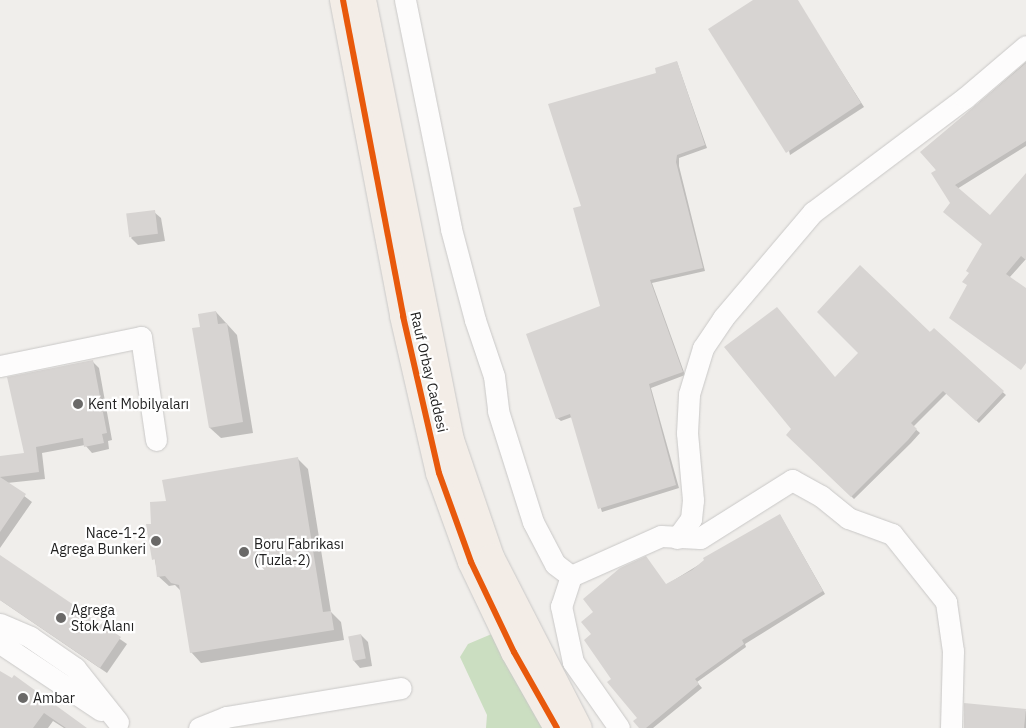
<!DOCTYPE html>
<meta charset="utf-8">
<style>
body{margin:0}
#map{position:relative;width:1026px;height:728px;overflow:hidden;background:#f0eeeb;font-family:"IBM Plex Sans",sans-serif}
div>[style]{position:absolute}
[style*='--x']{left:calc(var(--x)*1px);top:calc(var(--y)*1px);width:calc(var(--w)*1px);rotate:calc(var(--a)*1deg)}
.forest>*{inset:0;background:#cbdec1}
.shadow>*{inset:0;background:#0003}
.building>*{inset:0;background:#d7d4d2;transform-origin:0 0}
.roads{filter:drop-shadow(0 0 1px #c9c8c7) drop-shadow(0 0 1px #c9c8c7)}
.minor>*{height:21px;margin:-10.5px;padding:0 10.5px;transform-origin:10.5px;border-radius:10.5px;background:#fdfcfc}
.major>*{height:26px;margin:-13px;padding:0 13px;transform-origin:13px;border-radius:13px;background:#f3ede7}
.cycleway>*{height:6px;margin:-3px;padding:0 3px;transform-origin:3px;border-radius:3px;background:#e8590c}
.dots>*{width:14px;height:14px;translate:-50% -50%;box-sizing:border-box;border:2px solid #fff;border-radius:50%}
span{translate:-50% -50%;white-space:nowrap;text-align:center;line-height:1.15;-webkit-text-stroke:4.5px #fff;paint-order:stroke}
.street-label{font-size:14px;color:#222}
.poi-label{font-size:14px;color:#222}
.left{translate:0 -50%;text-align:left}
.right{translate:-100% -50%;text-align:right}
</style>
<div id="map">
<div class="forest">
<div style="clip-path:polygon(494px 633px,545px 728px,486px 728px,487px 715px,460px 657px,468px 644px)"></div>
</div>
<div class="shadow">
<div style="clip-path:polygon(755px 0,796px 0,864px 107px,790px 155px)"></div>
<div style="clip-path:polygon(677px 62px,707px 148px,679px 158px,679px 166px,705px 271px,652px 283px,685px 375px,651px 388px,679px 488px,602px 512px,572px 417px,561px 421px,557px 418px,601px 306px,582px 207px,658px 73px)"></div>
<div style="clip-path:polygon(1026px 62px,1026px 146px,957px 189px,990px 216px,1026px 182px,1026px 259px,1009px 278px,1026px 290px,1026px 363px,968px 285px,970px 273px,984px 244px,952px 204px,937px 171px,922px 152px)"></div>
<div style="clip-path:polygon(154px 212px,161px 218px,165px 241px,138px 245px,131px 238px)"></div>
<div style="clip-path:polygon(216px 312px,237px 335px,253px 433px,221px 438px,210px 428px,202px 328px)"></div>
<div style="clip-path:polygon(934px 330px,1006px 395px,979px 423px,947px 393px,913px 427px,920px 433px,911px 443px,854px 499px,788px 435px,835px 379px)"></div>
<div style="clip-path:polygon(92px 361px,99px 368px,112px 440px,108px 441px,109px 449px,92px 453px,85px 445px,42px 453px,45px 479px,7px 483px,32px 502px,0 548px,0 464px,26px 454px)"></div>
<div style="clip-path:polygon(298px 459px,308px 469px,331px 612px,341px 622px,344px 640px,201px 663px,191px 652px,181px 591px,175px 585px,169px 586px,158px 576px,148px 525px,152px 525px,167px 503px)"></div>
<div style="clip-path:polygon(780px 515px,825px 594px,745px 644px,746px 647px,697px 682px,702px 688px,653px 728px,641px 728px,638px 719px,666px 585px)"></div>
<div style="clip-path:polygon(0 556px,127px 644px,107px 673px,0 600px)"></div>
<div style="clip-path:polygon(361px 635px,368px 642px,372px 666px,360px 668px,354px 661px)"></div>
<div style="clip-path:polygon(0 672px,84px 728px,64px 728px,53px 721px,48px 728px,0 728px)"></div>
<div style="clip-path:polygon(1026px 711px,1026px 728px,965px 728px)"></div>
</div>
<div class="building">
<div style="clip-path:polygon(753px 0,798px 0,861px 103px,786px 153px,708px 29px)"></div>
<div style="clip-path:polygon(677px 61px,705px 145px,677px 155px,676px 162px,703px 268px,650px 280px,683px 372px,649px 384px,676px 485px,598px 509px,570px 414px,556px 419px,526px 334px,600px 306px,573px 208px,581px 206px,548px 104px,656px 73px,655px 68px)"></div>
<div style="clip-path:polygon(1026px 63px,1026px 141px,955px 185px,990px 215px,1026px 173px,1026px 260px,1021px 256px,1006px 274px,1026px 288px,1026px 363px,1021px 370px,949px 318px,967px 285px,962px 282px,969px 273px,966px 271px,982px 244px,943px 212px,950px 203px,931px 173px,936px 170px,920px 152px)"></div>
<div style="left:155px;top:210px;width:24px;height:29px;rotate:83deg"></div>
<div style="clip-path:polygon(860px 265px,930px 332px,934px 328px,1004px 391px,976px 421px,943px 391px,911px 423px,917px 429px,908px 440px,851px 497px,786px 435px,791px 429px,724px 347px,777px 307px,835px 377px,858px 353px,817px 312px)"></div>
<div style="clip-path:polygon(216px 311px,218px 324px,227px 323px,243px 422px,209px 428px,192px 328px,200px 327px,198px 314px)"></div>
<div style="clip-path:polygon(93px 360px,107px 433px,102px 434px,104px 443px,84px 447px,83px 438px,36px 447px,39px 472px,0 477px,26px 494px,0 532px,0 456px,24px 453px,7px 377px)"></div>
<div style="clip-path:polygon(298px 457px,323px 612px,331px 611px,334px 630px,190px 653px,179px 585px,171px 583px,165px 576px,157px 577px,155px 559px,152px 560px,146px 524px,151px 524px,150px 502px,166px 501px,162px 480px)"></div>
<div style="clip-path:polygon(780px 514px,823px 591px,742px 640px,744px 644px,695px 679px,699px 684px,646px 728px,639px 728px,633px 721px,637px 718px,607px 682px,611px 679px,584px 640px,591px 634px,581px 622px,593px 612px,583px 599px,620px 568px,646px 556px,666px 584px,692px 570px,704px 560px,703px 558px)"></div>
<div style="clip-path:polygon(0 555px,121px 637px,100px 668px,0 600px)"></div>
<div style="left:361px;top:634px;width:25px;height:13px;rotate:79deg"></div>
<div style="clip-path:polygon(0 671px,12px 678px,14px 675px,87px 728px,66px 728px,44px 713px,33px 728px,0 728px)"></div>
<div style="clip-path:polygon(964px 703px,1026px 709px,1024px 728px,964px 728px)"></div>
</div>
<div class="roads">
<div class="minor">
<div style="--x:405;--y:0;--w:234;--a:78.6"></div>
<div style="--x:451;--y:229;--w:94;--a:75.2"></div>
<div style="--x:475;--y:320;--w:59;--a:71.3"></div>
<div style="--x:494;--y:376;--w:35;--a:83"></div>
<div style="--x:498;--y:411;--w:116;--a:72.5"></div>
<div style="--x:533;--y:522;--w:47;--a:62.4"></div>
<div style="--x:555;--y:564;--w:20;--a:37"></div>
<div style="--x:571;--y:576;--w:98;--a:-24"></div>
<div style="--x:661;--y:536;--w:39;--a:3"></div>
<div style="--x:700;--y:538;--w:109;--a:-32.2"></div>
<div style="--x:792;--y:480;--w:33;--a:29"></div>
<div style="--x:821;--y:496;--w:35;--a:39"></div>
<div style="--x:848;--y:518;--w:47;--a:20"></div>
<div style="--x:892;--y:534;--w:87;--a:51.5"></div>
<div style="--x:946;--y:602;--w:49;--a:81.9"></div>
<div style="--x:953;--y:651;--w:77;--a:91.5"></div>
<div style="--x:0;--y:366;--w:144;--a:-11.6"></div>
<div style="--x:141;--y:337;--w:104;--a:81.7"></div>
<div style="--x:677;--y:538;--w:24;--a:-54"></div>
<div style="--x:691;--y:519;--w:19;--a:-84"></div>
<div style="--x:693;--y:500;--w:67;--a:-95.1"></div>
<div style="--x:687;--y:433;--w:39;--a:-87"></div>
<div style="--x:689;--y:394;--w:48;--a:-73.1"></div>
<div style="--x:703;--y:348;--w:36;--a:-56"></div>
<div style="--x:723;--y:318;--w:139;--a:-49.7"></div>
<div style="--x:813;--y:212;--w:190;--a:-36.9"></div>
<div style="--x:965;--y:98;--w:80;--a:-40.4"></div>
<div style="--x:571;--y:576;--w:32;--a:108"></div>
<div style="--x:561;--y:606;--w:57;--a:77.9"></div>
<div style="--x:573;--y:662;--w:80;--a:55.1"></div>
<div style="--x:0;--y:624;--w:33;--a:23"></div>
<div style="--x:30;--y:637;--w:55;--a:34.6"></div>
<div style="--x:75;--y:668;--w:69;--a:51.5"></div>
<div style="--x:0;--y:643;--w:121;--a:33.6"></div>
<div style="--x:199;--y:728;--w:29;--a:-22"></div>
<div style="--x:226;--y:717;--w:177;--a:-9.4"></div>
</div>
<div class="major">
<div style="--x:343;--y:0;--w:322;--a:79.2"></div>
<div style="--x:403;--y:316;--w:161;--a:77.1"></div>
<div style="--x:439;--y:473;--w:95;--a:70.2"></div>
<div style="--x:471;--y:562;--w:100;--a:64.5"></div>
<div style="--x:514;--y:652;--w:87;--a:60.5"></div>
<div style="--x:363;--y:0;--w:449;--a:78.7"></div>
<div style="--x:451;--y:440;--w:124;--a:71.1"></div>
<div style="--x:491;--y:557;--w:192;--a:62.8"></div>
</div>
</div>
<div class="cycleway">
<div style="--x:343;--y:0;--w:322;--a:79.2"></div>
<div style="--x:403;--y:316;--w:161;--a:77.1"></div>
<div style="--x:439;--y:473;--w:95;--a:70.2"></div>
<div style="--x:471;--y:562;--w:100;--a:64.5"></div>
<div style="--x:514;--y:652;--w:87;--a:60.5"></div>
</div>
<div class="dots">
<div style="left:78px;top:404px;background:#6a6968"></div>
<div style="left:156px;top:541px;background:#6a6968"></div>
<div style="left:244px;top:552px;background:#6a6968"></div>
<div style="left:61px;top:618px;background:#6a6968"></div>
<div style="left:23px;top:698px;background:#6a6968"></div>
</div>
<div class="street-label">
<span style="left:429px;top:372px;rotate:77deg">Rauf Orbay Caddesi</span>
</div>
<div class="poi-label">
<span class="left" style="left:88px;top:404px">Kent Mobilyaları</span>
<span class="right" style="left:146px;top:541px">Nace-1-2<br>Agrega Bunkeri</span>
<span class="left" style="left:254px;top:552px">Boru Fabrikası<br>(Tuzla-2)</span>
<span class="left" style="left:71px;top:618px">Agrega<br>Stok Alanı</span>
<span class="left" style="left:33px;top:698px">Ambar</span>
</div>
</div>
